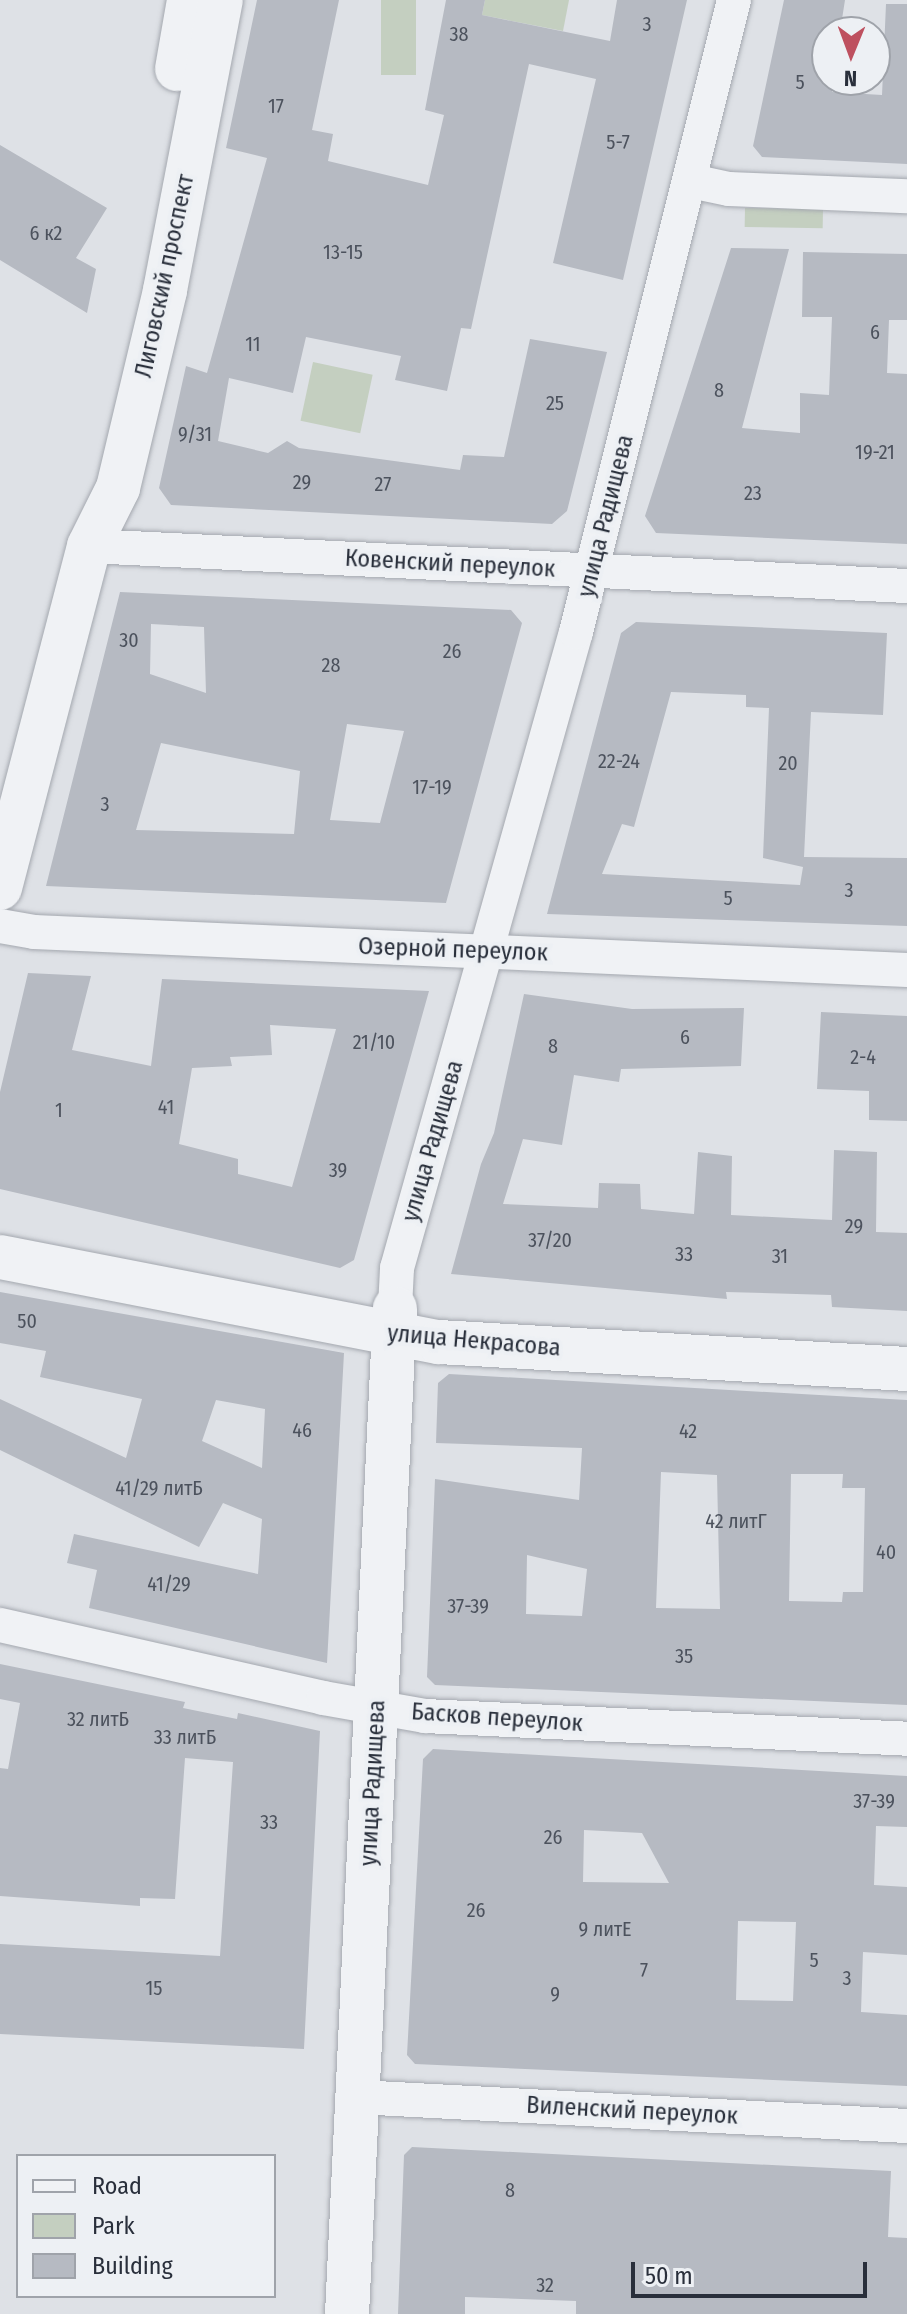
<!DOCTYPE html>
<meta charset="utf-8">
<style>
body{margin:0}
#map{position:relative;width:907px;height:2314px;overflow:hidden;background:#dee1e6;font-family:"Fira Sans Condensed",sans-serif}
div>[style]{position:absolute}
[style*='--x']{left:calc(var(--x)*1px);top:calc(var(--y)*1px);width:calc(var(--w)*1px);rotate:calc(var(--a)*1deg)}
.green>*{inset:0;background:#c4cfc0;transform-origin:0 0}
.building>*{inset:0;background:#b6bac2}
.roads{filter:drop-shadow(0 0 2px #a4a8af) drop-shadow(0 0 2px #a4a8af)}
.minor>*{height:34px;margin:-17px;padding:0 17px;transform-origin:17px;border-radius:17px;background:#f0f2f5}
.tertiary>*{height:44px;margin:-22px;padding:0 22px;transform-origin:22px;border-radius:22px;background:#f0f2f5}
span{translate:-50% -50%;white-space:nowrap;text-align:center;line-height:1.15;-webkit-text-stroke:8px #edf0f4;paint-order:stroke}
.number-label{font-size:20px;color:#4c525d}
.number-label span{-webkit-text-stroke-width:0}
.street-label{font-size:24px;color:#292f3b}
.legend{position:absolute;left:16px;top:2154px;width:260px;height:144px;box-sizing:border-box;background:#edf0f4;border:2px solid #9fa3aa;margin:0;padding:10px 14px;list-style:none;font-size:24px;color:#292f3b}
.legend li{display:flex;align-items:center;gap:16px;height:40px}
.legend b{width:40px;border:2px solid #9fa3aa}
.north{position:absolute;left:811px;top:16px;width:80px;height:80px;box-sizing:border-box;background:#edf0f4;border:2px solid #9fa3aa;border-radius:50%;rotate:181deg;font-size:22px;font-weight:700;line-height:32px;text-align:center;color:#292f3b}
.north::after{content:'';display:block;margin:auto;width:28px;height:36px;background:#be505f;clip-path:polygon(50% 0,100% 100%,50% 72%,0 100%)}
.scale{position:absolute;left:631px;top:2262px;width:236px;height:36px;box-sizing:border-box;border:4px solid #292f3b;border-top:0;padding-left:10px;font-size:24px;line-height:28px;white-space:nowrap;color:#292f3b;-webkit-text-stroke:6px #edf0f4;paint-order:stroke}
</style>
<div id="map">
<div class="green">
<div style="left:381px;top:0;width:35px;height:75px"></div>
<div style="clip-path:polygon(485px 0,569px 0,563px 31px,482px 15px)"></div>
<div style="left:745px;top:208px;width:78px;height:19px;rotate:1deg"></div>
<div style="left:313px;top:362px;width:61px;height:60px;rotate:12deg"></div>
</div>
<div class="building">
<div style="clip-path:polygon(257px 0,339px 0,312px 130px,333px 134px,328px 161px,428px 185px,444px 115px,425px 110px,446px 0,485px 0,482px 15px,610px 41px,617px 0,687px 0,623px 280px,553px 263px,596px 79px,529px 64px,471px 329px,461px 328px,447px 391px,395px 380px,401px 356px,306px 337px,293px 393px,229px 378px,218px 441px,268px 453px,287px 441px,299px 448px,460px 470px,463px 455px,504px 457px,530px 339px,607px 352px,567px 511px,552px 524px,171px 505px,159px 488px,186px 366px,207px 373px,267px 158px,226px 148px)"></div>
<div style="clip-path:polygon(784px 0,845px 0,840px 32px,827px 32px,827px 80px,834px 80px,832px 92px,882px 95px,886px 4px,907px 4px,907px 164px,762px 157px,753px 146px)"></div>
<div style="clip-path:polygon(0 145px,107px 208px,76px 258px,96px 269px,87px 313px,0 260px)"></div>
<div style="clip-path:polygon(731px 248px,789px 249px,742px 428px,800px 433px,800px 393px,829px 395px,832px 317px,802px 317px,803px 252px,907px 254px,907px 320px,889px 320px,887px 373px,907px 374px,907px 544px,656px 533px,645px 516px)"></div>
<div style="clip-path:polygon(evenodd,120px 592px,511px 610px,522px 623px,446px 903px,46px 886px,120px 592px,151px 624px,204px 627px,206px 693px,150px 674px,151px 624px,120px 592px,347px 724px,404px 731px,380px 823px,330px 820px,347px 724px,120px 592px,161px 743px,300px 771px,294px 834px,136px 830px,161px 743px)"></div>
<div style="clip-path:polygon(evenodd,636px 622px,887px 633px,883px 715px,811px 712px,804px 857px,907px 858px,907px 926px,547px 914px,621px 633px,636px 622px,671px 692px,746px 695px,746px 707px,769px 708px,763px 858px,803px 867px,800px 885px,602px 874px,622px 824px,634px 827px,671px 692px)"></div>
<div style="clip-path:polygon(evenodd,28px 973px,91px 976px,72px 1050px,151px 1066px,162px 979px,429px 991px,354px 1260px,340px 1268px,0 1189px,0 1092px,28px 973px,270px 1025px,336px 1029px,292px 1187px,238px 1174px,238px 1159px,179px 1144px,192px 1068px,232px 1066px,230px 1057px,272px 1055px,270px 1025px)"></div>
<div style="clip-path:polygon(524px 994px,632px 1009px,744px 1008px,741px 1066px,621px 1069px,619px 1082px,574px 1075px,562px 1145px,523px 1139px,503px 1204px,598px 1208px,599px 1183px,640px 1184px,641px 1209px,694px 1214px,698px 1152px,732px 1156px,731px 1215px,832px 1220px,834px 1150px,877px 1152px,876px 1232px,907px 1233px,907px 1311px,832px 1307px,831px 1295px,726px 1292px,727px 1299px,451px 1274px,481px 1164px,494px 1133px)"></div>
<div style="clip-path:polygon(821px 1012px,907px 1016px,907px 1121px,869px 1120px,869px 1091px,817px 1089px)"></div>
<div style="clip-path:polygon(evenodd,0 1292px,344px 1353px,327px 1663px,89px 1608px,97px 1570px,67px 1563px,74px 1534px,258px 1574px,262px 1519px,223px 1503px,199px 1547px,0 1450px,0 1399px,126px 1458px,142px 1399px,40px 1377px,46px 1351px,0 1343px,0 1292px,216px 1400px,265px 1409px,262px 1468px,202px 1441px,216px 1400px)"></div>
<div style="clip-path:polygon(evenodd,449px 1374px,907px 1400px,907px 1705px,435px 1685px,427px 1677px,435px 1479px,579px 1500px,582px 1448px,436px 1443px,438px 1383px,449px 1374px,661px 1472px,717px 1475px,720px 1609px,656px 1608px,661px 1472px,449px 1374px,791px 1474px,843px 1474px,842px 1488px,865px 1488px,863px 1592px,843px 1592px,842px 1602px,789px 1601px,791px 1474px,449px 1374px,527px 1555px,587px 1569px,582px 1616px,526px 1614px,527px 1555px)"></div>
<div style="clip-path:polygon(0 1664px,185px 1702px,183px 1708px,237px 1719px,238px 1713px,320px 1731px,304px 2049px,0 2034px,0 1944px,220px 1956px,233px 1762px,185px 1758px,175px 1899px,140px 1898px,140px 1906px,0 1896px,0 1768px,8px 1769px,20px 1703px,0 1699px)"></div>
<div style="clip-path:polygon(evenodd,433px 1749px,907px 1776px,907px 1827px,876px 1826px,874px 1885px,907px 1887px,907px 1955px,863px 1952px,861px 2012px,907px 2015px,907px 2086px,415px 2064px,407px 2055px,423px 1759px,433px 1749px,584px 1830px,642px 1833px,669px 1883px,583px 1882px,584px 1830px,433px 1749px,738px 1921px,796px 1922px,793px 2001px,736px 2000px,738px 1921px)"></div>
<div style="clip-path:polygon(412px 2147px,891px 2171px,888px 2237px,907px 2238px,907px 2314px,576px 2314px,576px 2301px,465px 2297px,465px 2314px,398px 2314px,404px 2155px)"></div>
</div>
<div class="roads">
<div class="minor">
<div style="--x:691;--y:181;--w:39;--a:12"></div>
<div style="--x:729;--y:189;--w:178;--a:2.3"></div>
<div style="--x:89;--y:546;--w:819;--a:2.8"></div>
<div style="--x:0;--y:926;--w:35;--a:10"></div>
<div style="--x:34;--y:932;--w:874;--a:2.49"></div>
<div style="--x:395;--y:1308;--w:40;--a:-87.1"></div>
<div style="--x:397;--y:1268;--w:661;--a:-74.28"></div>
<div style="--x:576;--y:632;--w:651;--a:-75.96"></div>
<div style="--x:0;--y:1625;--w:331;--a:12.7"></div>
<div style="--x:323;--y:1698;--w:104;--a:10"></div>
<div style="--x:425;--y:1716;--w:483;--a:2.7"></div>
<div style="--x:357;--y:2097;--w:551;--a:3.02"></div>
</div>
<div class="tertiary">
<div style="--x:177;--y:69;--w:70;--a:-80.1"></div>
<div style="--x:0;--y:888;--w:353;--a:-75.4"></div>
<div style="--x:89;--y:546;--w:65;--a:-63.4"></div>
<div style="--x:118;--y:488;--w:204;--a:-76.6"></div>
<div style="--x:165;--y:290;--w:295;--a:-79.1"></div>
<div style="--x:0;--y:1257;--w:447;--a:11"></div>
<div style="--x:439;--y:1342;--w:469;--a:3.3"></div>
<div style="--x:347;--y:2314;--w:1007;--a:-87.27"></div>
</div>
</div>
<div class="number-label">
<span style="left:647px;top:24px">3</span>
<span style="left:459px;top:34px">38</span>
<span style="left:800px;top:82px">5</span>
<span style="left:276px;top:106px">17</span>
<span style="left:618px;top:142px">5-7</span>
<span style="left:46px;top:233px">6 к2</span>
<span style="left:343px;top:252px">13-15</span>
<span style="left:875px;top:332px">6</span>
<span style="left:253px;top:344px">11</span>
<span style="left:719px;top:390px">8</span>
<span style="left:555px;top:403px">25</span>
<span style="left:195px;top:434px">9/31</span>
<span style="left:875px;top:452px">19-21</span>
<span style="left:302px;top:482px">29</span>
<span style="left:383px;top:484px">27</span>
<span style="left:753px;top:493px">23</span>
<span style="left:129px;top:640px">30</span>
<span style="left:452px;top:651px">26</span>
<span style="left:331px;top:665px">28</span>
<span style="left:619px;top:761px">22-24</span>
<span style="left:788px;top:763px">20</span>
<span style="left:432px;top:787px">17-19</span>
<span style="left:105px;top:804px">3</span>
<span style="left:849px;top:890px">3</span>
<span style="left:728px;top:898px">5</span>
<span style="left:685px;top:1037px">6</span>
<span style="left:374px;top:1042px">21/10</span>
<span style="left:553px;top:1046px">8</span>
<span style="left:863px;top:1057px">2-4</span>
<span style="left:166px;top:1107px">41</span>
<span style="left:59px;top:1110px">1</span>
<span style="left:338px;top:1170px">39</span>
<span style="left:854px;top:1226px">29</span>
<span style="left:550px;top:1240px">37/20</span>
<span style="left:684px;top:1254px">33</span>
<span style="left:780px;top:1256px">31</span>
<span style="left:27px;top:1321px">50</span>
<span style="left:302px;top:1430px">46</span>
<span style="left:688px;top:1431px">42</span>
<span style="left:159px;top:1488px">41/29 литБ</span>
<span style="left:736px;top:1521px">42 литГ</span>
<span style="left:886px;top:1552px">40</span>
<span style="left:169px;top:1584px">41/29</span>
<span style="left:468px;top:1606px">37-39</span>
<span style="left:684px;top:1656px">35</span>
<span style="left:98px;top:1719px">32 литБ</span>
<span style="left:185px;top:1737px">33 литБ</span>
<span style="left:874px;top:1801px">37-39</span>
<span style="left:269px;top:1822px">33</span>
<span style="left:553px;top:1837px">26</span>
<span style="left:476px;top:1910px">26</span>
<span style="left:605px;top:1929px">9 литЕ</span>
<span style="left:814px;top:1960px">5</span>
<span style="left:644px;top:1970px">7</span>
<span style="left:847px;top:1978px">3</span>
<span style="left:154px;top:1988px">15</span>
<span style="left:555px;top:1994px">9</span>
<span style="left:510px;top:2190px">8</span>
<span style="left:545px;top:2285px">32</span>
</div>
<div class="street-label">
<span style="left:165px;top:276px;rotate:-78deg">Лиговский проспект</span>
<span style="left:606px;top:516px;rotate:-76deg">улица Радищева</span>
<span style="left:450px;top:564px;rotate:3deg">Ковенский переулок</span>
<span style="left:453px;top:950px;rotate:2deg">Озерной переулок</span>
<span style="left:433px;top:1141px;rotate:-74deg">улица Радищева</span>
<span style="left:474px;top:1341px;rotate:5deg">улица Некрасова</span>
<span style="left:497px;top:1718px;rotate:4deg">Басков переулок</span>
<span style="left:373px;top:1783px;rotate:-87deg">улица Радищева</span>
<span style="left:632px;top:2111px;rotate:3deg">Виленский переулок</span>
</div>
<ul class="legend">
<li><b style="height:10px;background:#f0f2f5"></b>Road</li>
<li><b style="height:22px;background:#c4cfc0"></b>Park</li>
<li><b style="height:22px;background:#b6bac2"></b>Building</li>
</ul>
<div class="north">N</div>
<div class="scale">50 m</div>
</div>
